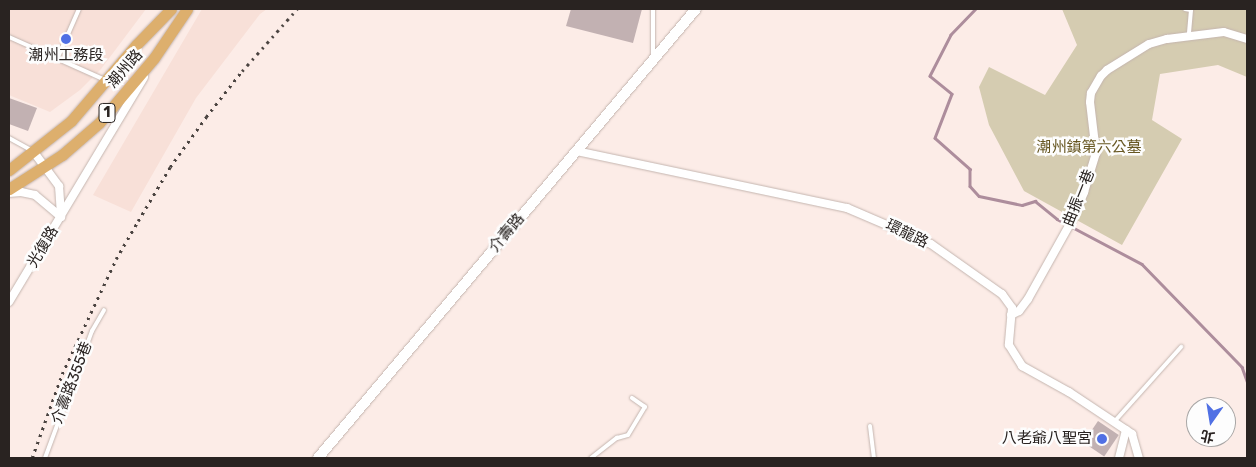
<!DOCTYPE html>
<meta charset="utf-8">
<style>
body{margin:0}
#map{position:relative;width:1256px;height:467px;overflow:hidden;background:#fcece7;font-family:Rubik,"Noto Sans TC",sans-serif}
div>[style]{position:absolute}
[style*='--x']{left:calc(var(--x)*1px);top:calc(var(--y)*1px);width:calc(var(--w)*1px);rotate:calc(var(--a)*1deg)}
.built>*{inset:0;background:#f8e0d8}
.green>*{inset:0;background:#d5ccb1}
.stream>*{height:2.5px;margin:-1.25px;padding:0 1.25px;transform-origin:1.25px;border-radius:1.25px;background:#ad8d9c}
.building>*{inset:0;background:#c2b1b2;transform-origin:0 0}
.roads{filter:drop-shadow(0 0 1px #c4b5af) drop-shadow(0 0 1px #c4b5af)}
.service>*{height:4px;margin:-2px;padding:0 2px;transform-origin:2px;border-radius:2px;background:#fff}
.minor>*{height:8px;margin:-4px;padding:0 4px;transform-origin:4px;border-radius:4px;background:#fff}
.secondary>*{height:10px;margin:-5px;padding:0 5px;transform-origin:5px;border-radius:5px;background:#fff}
.primary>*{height:11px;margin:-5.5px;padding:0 5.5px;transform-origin:5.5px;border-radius:5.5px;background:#ddaf6d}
.rail>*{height:2.5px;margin-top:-1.25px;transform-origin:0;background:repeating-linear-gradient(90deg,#4a4340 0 2.5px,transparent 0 7.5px)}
.dots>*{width:14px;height:14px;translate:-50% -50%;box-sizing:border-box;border:2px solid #fdfdfd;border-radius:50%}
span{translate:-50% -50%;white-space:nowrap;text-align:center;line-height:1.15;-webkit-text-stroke:5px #fdfdfd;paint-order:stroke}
.shield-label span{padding:1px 4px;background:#fdfdfd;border:1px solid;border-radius:4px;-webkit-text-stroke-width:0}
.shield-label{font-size:14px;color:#292321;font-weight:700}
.poi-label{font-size:15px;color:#292321}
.right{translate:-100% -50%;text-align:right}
.street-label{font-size:15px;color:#292321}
.park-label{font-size:15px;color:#675722}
.frame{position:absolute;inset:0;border:10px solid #292321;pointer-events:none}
.north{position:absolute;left:1186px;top:397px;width:50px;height:50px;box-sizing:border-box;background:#fdfdfd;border:1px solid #a8a6a5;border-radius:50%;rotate:193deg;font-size:14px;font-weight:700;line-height:20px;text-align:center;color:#292321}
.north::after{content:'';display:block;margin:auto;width:18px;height:22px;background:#5070e4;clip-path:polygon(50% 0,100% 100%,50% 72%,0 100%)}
</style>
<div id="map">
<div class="built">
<div style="clip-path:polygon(9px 9px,146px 9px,101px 69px,80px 90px,50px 112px,9px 95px)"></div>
<div style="clip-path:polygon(202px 9px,267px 9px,260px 14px,196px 98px,131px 212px,93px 195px)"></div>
</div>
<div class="green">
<div style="clip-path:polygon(1062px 9px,1247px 9px,1247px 77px,1218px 65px,1160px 74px,1152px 120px,1182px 139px,1122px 245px,1024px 191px,989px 125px,979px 87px,989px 67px,1045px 95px,1077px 45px)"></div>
</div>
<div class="stream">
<div style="--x:976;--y:9;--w:36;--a:134"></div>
<div style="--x:951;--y:35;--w:46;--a:117.1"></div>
<div style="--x:930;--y:76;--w:28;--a:39"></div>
<div style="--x:952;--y:94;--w:47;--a:111.1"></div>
<div style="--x:935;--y:138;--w:47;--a:41.5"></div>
<div style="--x:970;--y:169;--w:17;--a:90"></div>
<div style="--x:970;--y:186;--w:13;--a:48"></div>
<div style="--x:979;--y:196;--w:44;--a:11.8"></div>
<div style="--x:1022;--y:205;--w:14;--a:-17"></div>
<div style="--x:1035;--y:201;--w:28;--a:39"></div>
<div style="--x:1057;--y:219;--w:96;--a:27.9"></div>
<div style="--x:1142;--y:264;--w:144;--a:45.8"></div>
<div style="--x:1242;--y:367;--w:15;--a:70"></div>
</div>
<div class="building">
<div style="clip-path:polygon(571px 9px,642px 9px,633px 43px,566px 26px)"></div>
<div style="clip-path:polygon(9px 98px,37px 108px,28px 131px,9px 124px)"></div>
<div style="left:1098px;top:421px;width:25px;height:26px;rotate:34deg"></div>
</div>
<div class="roads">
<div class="service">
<div style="--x:653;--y:9;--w:47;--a:90"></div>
<div style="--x:1185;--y:9;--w:6;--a:9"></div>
<div style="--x:1191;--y:10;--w:25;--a:95"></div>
<div style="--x:9;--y:37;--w:105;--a:24.1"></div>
<div style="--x:58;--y:57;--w:52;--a:-66.4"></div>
<div style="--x:9;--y:138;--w:25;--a:29"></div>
<div style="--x:1114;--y:422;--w:101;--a:-48.2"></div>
<div style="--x:870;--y:426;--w:32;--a:83"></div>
<div style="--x:45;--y:458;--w:135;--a:-69.7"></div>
<div style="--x:92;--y:331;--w:24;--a:-60"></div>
<div style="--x:591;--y:458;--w:33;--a:-38"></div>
<div style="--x:617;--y:438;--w:11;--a:-15"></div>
<div style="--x:628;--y:435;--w:33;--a:-59"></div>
<div style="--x:645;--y:407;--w:16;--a:-145"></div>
</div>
<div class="minor">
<div style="--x:33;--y:151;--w:44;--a:53.4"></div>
<div style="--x:59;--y:186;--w:31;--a:86"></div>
<div style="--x:576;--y:151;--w:277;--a:11.9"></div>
<div style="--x:847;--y:208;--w:91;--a:23.2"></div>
<div style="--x:931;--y:244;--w:87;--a:35.2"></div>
<div style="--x:1002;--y:294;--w:17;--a:54"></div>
<div style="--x:1012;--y:308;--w:37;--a:95"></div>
<div style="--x:1009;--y:345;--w:25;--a:58"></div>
<div style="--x:1022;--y:366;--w:54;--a:29"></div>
<div style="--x:1069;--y:392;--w:76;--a:33.7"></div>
<div style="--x:1132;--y:434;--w:25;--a:74"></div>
<div style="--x:9;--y:193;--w:12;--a:-5"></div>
<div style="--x:21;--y:192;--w:14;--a:12"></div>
<div style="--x:35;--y:195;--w:34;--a:40"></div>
<div style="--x:9;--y:302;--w:262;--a:-59"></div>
<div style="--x:1011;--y:315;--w:9;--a:-27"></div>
<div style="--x:1019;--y:311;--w:15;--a:-53"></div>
<div style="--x:1028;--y:299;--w:86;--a:-60.8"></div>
<div style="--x:1070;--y:224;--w:35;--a:-66"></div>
<div style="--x:1084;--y:192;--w:41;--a:-72.9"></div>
<div style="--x:1096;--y:153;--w:51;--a:-96.7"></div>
<div style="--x:1090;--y:102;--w:9;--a:-84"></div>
<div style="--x:1091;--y:93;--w:20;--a:-60"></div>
<div style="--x:1101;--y:76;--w:8;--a:-45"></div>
<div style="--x:1107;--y:70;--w:49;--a:-31.8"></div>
<div style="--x:1149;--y:44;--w:19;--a:-16"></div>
<div style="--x:1167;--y:39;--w:57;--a:-7"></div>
<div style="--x:1224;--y:32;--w:24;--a:17"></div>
<div style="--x:1119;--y:458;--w:29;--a:-76"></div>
</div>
<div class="secondary">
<div style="--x:318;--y:458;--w:587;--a:-49.91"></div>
</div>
<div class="primary">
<div style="--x:9;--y:170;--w:79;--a:-38.3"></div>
<div style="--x:71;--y:121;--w:100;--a:-49.5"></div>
<div style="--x:136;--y:45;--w:50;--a:-45.8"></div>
<div style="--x:9;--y:189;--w:63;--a:-32.7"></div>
<div style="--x:62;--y:155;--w:49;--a:-40.9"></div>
<div style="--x:99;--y:123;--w:85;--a:-49.8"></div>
<div style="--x:154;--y:58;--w:59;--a:-56"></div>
</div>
</div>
<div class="rail">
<div style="--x:32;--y:458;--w:89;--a:-70.3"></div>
<div style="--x:62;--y:374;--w:127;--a:-64.8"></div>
<div style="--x:116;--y:259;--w:44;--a:-59.9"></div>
<div style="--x:138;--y:221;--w:63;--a:-59.3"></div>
<div style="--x:170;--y:167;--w:62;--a:-54.2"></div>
<div style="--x:206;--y:117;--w:58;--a:-52"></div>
<div style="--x:242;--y:71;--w:83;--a:-48.4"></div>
</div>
<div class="dots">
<div style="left:66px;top:39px;background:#5070e4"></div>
<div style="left:1102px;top:439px;background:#5070e4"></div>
</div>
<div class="shield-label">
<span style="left:107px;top:113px">1</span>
</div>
<div class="poi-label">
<span style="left:66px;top:56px">潮州工務段</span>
<span class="right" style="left:1092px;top:439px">八老爺八聖宮</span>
</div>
<div class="street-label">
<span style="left:125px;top:69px;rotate:-49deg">潮州路</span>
<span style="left:1079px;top:198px;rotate:-68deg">曲振一巷</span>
<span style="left:507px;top:233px;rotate:-50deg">介壽路</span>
<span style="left:907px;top:234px;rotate:26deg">環龍路</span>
<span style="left:43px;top:247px;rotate:-59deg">光復路</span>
<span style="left:72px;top:383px;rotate:-69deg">介壽路355巷</span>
</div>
<div class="park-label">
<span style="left:1089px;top:148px">潮州鎮第六公墓</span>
</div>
<div class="frame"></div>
<div class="north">北</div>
</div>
